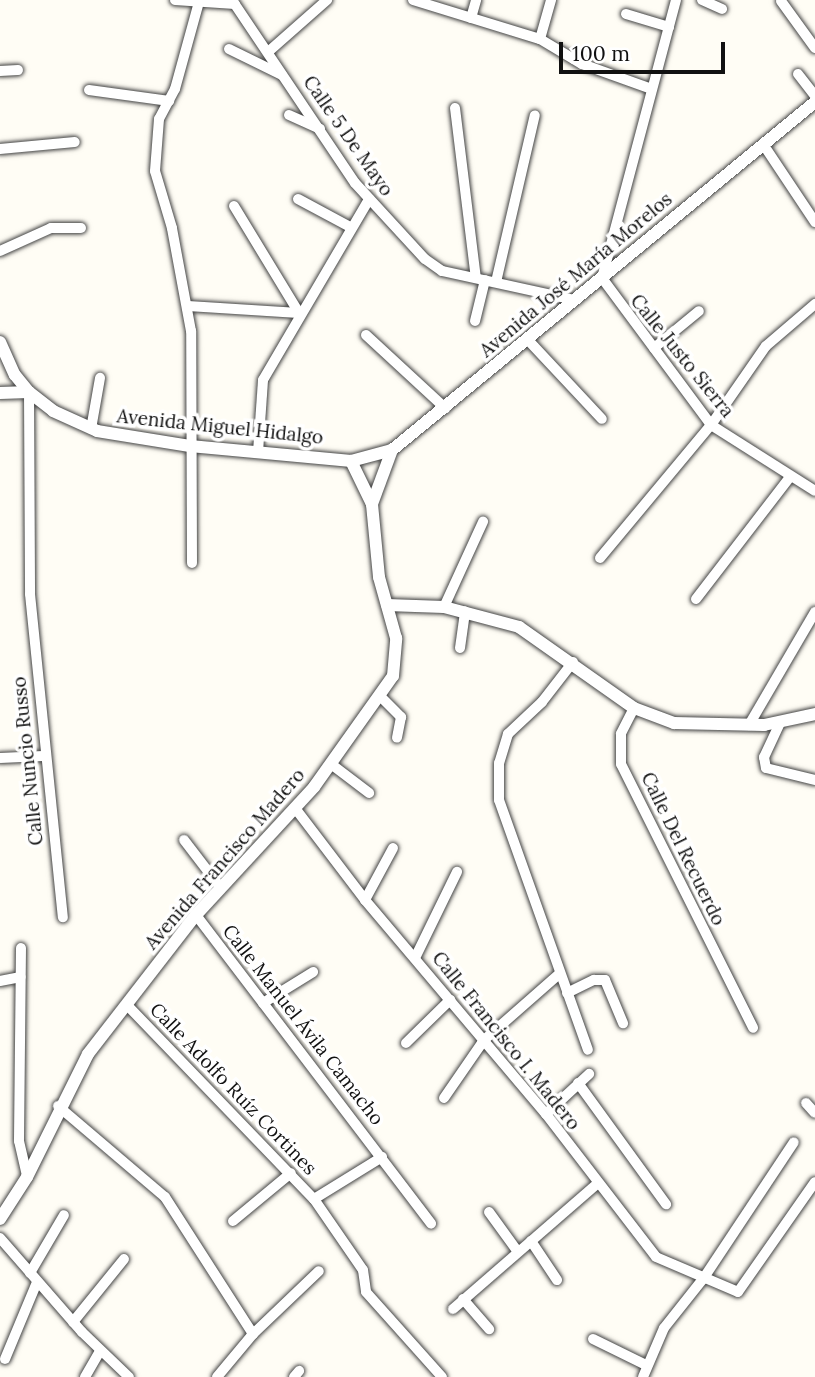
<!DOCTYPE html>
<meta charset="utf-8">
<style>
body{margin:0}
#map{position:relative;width:815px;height:1377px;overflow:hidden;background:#fffdf5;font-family:Lora,serif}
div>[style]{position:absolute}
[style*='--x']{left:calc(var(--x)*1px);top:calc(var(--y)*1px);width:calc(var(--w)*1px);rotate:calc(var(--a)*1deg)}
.roads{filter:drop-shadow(0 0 2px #444) drop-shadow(0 0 2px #444)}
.minor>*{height:10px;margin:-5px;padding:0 5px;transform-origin:5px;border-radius:5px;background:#fff}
.tertiary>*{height:12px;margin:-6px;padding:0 6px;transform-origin:6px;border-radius:6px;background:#fff}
span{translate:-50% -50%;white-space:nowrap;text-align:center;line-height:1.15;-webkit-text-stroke:7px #fff;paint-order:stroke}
.street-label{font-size:19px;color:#111}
.scale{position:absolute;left:559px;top:42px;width:166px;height:32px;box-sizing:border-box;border:4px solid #111;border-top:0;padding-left:9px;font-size:21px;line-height:24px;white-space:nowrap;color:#111;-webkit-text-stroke:5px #fff;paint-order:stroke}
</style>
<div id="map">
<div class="roads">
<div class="minor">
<div style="--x:175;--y:0;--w:60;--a:3.8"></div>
<div style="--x:232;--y:0;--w:220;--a:56.1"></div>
<div style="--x:355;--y:183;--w:103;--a:47.4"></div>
<div style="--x:425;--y:259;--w:21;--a:35"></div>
<div style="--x:442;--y:271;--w:136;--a:12.3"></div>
<div style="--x:413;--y:0;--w:133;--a:17.1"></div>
<div style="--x:540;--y:39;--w:49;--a:30.8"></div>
<div style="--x:582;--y:64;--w:74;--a:19.7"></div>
<div style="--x:676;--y:0;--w:288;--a:104.9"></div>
<div style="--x:602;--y:278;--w:183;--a:53.4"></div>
<div style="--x:711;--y:425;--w:123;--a:32.4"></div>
<div style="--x:702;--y:0;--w:22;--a:24"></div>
<div style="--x:781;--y:1;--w:58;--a:54.1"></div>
<div style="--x:626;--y:14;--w:45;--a:16.8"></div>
<div style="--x:471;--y:18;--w:19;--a:-74"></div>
<div style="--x:540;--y:39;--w:41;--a:-74.2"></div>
<div style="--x:229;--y:49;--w:59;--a:26.1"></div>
<div style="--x:268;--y:52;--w:79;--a:-41.4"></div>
<div style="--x:0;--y:71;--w:18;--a:-3"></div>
<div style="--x:798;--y:74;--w:28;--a:52"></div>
<div style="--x:89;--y:90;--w:81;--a:7.8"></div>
<div style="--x:455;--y:108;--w:171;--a:83"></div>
<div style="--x:289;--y:115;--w:34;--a:24"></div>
<div style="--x:763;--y:144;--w:94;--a:56.3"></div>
<div style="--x:0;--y:149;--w:75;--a:-5.3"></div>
<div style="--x:298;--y:199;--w:59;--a:28.3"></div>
<div style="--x:234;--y:206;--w:125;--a:58.7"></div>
<div style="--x:0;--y:251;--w:56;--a:-24.3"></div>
<div style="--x:51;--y:228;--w:30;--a:0"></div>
<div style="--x:496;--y:282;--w:171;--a:-76.9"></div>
<div style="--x:188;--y:306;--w:111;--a:3.6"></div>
<div style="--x:475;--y:321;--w:42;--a:-76.3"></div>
<div style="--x:366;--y:335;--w:108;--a:42.7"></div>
<div style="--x:528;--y:340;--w:108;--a:46.9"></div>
<div style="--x:654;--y:348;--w:58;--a:-39.4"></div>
<div style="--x:29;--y:392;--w:202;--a:89.7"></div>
<div style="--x:30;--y:594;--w:325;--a:84.2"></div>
<div style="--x:91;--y:429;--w:52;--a:-80"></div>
<div style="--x:258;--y:452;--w:72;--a:-86"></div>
<div style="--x:263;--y:380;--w:210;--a:-59.6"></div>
<div style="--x:600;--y:558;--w:173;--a:-50.2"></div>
<div style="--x:711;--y:425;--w:96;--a:-55.2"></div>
<div style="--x:766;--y:346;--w:65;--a:-40.6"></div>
<div style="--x:192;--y:563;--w:232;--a:-90.2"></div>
<div style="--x:191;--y:331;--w:105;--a:-100.5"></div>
<div style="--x:172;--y:228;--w:59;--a:-106.6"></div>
<div style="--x:155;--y:171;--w:52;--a:-85.6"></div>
<div style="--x:159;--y:119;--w:34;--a:-62"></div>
<div style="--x:175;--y:89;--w:90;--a:-74.6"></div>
<div style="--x:696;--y:599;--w:154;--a:-52.4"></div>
<div style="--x:444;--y:607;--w:94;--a:-65.4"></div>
<div style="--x:460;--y:648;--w:37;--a:-82"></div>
<div style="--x:573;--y:662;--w:51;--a:127.8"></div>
<div style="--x:542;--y:702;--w:47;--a:136.7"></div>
<div style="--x:508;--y:734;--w:30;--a:107"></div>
<div style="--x:499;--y:763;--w:37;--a:90"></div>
<div style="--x:499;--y:800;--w:265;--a:70.4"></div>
<div style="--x:380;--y:696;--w:30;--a:45"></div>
<div style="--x:401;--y:717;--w:21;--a:101"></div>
<div style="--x:634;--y:708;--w:29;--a:117"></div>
<div style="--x:621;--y:734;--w:30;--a:90"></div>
<div style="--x:621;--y:764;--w:295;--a:63.4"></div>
<div style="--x:780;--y:723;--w:38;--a:115"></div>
<div style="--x:764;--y:757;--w:11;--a:80"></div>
<div style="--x:766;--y:768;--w:50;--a:13.8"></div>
<div style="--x:749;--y:725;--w:131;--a:-59.7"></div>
<div style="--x:0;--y:758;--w:43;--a:-2.7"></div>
<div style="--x:331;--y:764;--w:48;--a:37.3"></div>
<div style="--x:295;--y:808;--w:116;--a:52.7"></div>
<div style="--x:365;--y:900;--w:280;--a:49.8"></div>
<div style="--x:546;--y:1114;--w:180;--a:52.4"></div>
<div style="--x:656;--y:1257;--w:89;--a:23.1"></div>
<div style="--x:738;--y:1292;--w:134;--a:-55"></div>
<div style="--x:184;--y:840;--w:59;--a:52.5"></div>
<div style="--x:365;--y:900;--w:59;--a:-61.7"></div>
<div style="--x:196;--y:915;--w:388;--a:52.7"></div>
<div style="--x:21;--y:948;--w:193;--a:90.6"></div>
<div style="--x:19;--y:1141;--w:37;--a:77"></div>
<div style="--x:415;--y:958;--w:96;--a:-64"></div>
<div style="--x:0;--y:981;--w:21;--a:-11"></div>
<div style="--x:567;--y:993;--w:30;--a:-26"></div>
<div style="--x:594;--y:980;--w:11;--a:0"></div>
<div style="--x:605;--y:980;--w:47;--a:67.3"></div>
<div style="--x:263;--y:1003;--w:59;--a:-31.8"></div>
<div style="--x:127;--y:1005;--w:269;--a:46.1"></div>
<div style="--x:314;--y:1199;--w:86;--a:55.4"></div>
<div style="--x:363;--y:1270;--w:22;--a:82"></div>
<div style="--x:366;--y:1292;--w:114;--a:48.2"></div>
<div style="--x:406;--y:1043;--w:62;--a:-44.3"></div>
<div style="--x:578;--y:1083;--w:150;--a:54"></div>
<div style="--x:444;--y:1098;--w:70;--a:-55.4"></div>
<div style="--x:484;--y:1040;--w:100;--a:-41.3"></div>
<div style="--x:806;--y:1103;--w:13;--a:48"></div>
<div style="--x:58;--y:1106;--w:140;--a:40.4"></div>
<div style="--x:165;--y:1197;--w:163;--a:57.3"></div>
<div style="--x:546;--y:1114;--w:59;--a:-42.9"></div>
<div style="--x:314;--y:1199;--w:80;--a:-31.7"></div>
<div style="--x:489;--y:1212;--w:49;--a:54.1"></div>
<div style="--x:233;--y:1221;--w:75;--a:-39.6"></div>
<div style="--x:0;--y:1238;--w:125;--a:48.9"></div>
<div style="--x:82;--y:1332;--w:65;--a:43.8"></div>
<div style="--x:531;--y:1241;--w:47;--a:56.3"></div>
<div style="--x:30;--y:1273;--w:67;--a:-59.6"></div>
<div style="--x:463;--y:1299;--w:40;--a:49"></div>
<div style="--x:453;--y:1309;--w:191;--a:-41"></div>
<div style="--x:73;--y:1322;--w:81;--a:-51"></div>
<div style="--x:593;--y:1339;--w:59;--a:26.1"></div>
<div style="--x:5;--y:1359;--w:83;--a:-67.4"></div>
<div style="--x:85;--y:1377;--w:30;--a:-60"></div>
<div style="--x:217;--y:1377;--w:56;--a:-50.1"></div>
<div style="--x:253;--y:1334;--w:91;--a:-43.7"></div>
<div style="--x:294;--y:1377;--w:8;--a:-50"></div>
<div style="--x:643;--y:1377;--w:53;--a:-66.8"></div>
<div style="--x:664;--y:1328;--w:63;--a:-51.5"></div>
<div style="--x:703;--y:1279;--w:164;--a:-56.4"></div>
</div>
<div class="tertiary">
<div style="--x:0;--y:342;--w:36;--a:66"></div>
<div style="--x:15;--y:375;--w:22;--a:51"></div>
<div style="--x:29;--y:392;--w:31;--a:38"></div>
<div style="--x:53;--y:411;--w:48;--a:24.4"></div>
<div style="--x:97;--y:431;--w:94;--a:9.2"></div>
<div style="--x:190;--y:446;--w:162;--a:5.3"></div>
<div style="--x:351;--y:461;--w:42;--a:-15"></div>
<div style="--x:392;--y:450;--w:548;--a:-39.44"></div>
<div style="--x:0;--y:393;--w:29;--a:-2"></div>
<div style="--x:372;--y:504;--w:58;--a:-69.7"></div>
<div style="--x:387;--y:605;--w:57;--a:2"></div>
<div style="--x:444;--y:607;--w:78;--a:14.9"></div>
<div style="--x:519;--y:627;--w:141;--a:35.2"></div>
<div style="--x:634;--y:708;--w:43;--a:20.6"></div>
<div style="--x:674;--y:723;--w:90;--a:1.3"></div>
<div style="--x:764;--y:725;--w:52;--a:-12.2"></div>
<div style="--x:0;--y:1219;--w:50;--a:-57.3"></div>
<div style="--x:27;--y:1177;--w:137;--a:-63.6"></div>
<div style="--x:88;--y:1054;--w:176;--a:-52.2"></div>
<div style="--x:196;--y:915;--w:174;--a:-47.3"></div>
<div style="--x:314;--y:787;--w:136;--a:-54.6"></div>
<div style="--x:393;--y:676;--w:38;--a:-85"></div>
<div style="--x:396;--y:638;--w:63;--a:-105.6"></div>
<div style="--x:379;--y:577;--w:73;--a:-95.5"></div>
<div style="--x:372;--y:504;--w:48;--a:-116"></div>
</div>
</div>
<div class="street-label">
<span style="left:348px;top:136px;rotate:55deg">Calle 5 De Mayo</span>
<span style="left:576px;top:275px;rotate:-40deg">Avenida José María Morelos</span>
<span style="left:682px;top:356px;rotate:51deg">Calle Justo Sierra</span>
<span style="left:220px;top:427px;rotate:6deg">Avenida Miguel Hidalgo</span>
<span style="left:28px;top:761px;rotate:-96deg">Calle Nuncio Russo</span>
<span style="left:683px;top:849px;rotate:64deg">Calle Del Recuerdo</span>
<span style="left:225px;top:859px;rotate:-49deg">Avenida Francisco Madero</span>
<span style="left:303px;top:1025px;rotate:52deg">Calle Manuel Ávila Camacho</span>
<span style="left:506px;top:1041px;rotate:51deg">Calle Francisco I. Madero</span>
<span style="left:233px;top:1089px;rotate:46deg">Calle Adolfo Ruíz Cortines</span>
</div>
<div class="scale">100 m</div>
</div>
